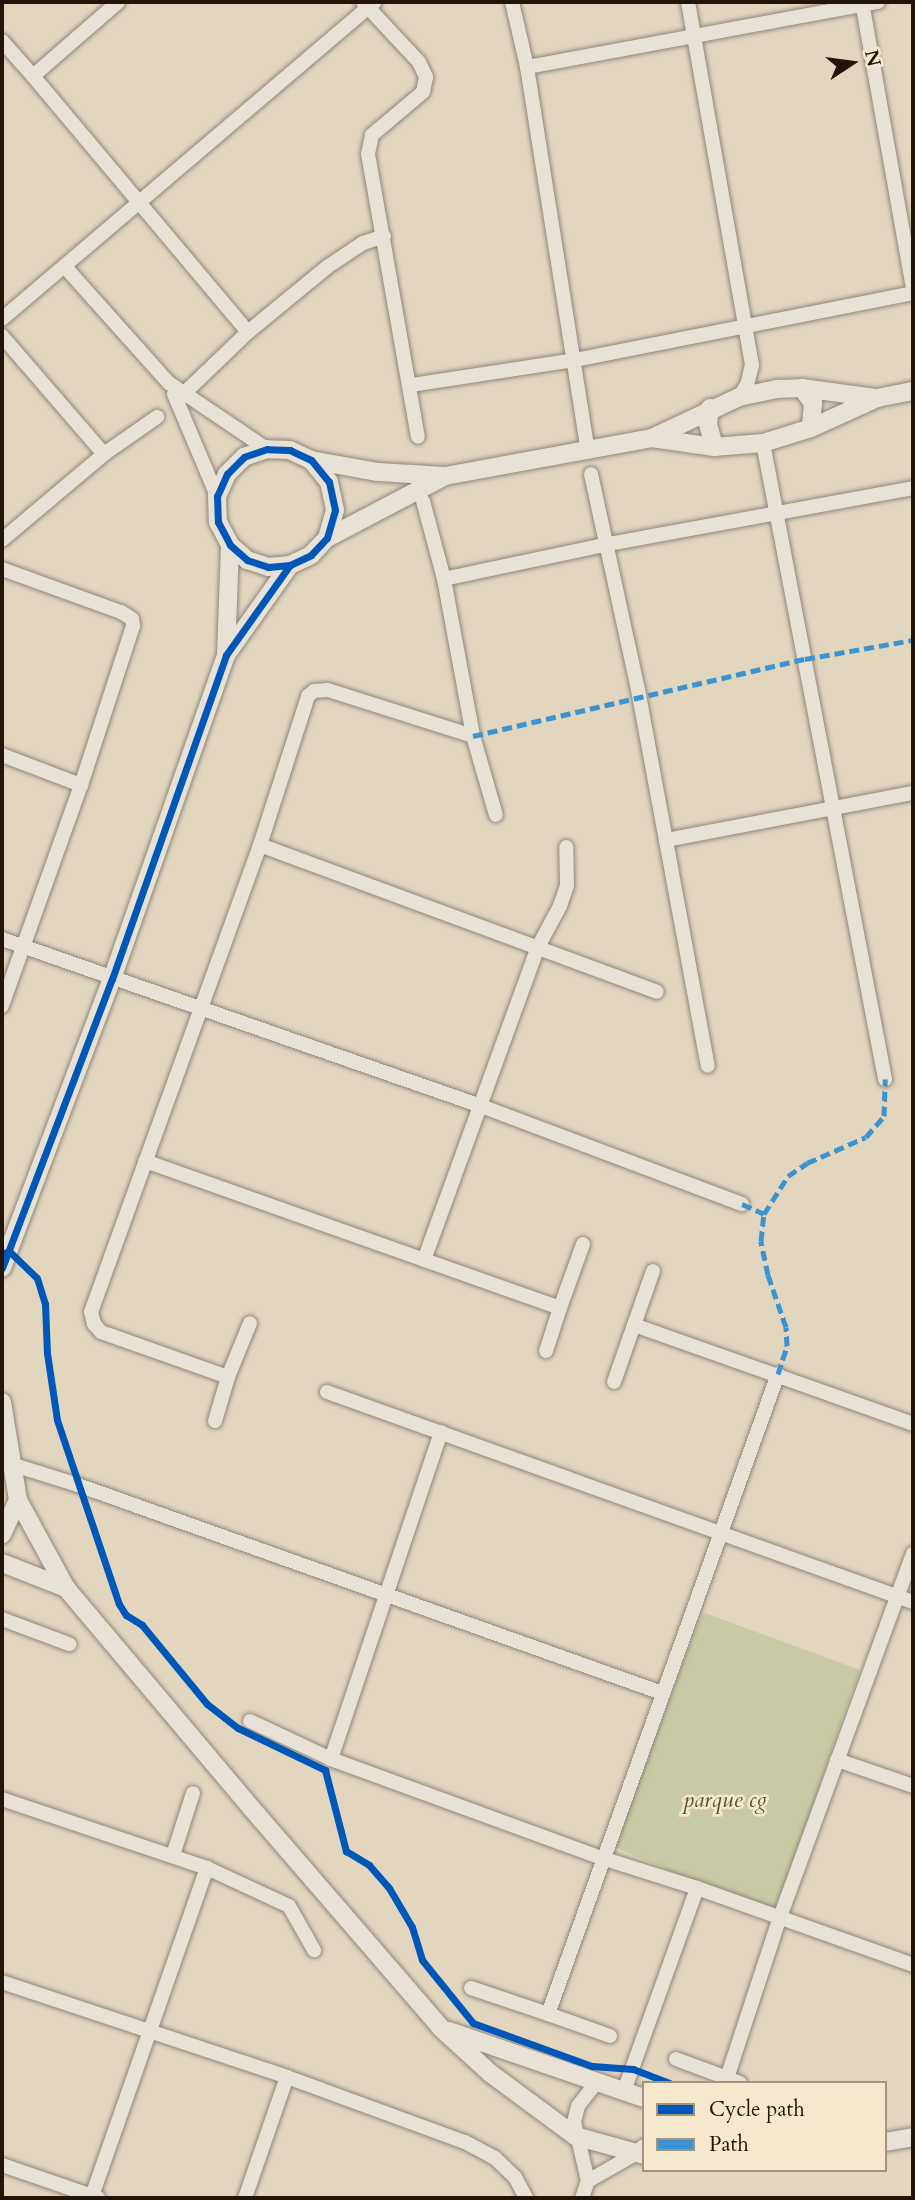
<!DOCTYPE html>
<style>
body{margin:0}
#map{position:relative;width:915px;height:2200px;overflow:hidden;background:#e2d6bf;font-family:Cardo,serif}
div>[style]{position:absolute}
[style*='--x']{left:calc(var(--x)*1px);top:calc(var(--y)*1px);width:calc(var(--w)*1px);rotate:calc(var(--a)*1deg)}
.green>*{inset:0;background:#c8caa5}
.roads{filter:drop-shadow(0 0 2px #8e8678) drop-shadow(0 0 2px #8e8678)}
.minor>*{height:14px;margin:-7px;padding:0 7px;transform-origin:7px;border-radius:7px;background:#e7e1d6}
.tertiary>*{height:18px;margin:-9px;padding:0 9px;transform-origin:9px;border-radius:9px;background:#e7e1d6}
.quiet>*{height:5px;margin-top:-2.5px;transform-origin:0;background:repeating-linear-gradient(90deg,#3b93d1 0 10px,transparent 0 15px)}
.cycleway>*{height:7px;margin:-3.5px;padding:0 3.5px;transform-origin:3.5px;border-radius:3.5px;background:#0057b8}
span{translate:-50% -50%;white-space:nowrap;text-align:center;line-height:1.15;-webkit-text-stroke:5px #f6e8cc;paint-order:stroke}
.park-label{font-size:23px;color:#555137;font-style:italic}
.frame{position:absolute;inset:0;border:4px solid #221407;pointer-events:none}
.legend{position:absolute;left:642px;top:2081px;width:245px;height:91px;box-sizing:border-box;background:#f6e8cc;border:2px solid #a1937d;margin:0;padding:9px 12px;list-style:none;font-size:21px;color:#221407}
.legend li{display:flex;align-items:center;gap:14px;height:35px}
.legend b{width:35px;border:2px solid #a1937d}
.north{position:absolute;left:817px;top:28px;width:70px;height:70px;-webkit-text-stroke:5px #f6e8cc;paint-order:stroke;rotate:77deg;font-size:19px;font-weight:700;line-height:28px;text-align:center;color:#221407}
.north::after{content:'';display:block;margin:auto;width:24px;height:32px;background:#221407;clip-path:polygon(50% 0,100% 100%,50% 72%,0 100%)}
</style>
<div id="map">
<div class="green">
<div style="clip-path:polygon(705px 1613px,860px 1670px,825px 1768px,780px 1917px,614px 1847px,701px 1615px)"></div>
</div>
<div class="roads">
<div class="minor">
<div style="--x:363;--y:2;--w:82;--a:47"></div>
<div style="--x:419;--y:62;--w:17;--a:65"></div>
<div style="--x:426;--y:77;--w:15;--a:101"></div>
<div style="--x:423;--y:92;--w:67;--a:139.9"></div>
<div style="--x:372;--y:135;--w:19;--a:102"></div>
<div style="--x:368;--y:154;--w:287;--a:80"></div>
<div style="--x:512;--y:2;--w:67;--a:77"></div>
<div style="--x:527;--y:67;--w:390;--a:81"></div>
<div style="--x:688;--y:2;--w:369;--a:80"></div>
<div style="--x:752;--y:365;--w:21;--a:104"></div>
<div style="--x:747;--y:385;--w:14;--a:124"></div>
<div style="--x:862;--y:2;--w:291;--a:79.9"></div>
<div style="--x:2;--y:41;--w:47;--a:48.5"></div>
<div style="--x:33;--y:76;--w:113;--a:-41"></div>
<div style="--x:527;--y:67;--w:357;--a:-10.5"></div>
<div style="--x:33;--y:76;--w:334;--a:50"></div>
<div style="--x:248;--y:332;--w:98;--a:136.2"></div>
<div style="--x:66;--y:268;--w:154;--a:48.2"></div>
<div style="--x:169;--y:383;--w:118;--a:34"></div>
<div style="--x:2;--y:319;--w:489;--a:-40.4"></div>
<div style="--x:248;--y:332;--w:102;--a:-39.4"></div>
<div style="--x:327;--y:267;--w:43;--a:-33.7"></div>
<div style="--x:363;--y:243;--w:22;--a:-18"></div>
<div style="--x:2;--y:336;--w:156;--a:49.2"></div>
<div style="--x:104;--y:454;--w:65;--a:-34.9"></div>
<div style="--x:411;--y:385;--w:166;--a:-8.7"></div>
<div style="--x:575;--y:360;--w:345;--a:-11.2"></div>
<div style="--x:174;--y:394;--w:111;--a:67.1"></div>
<div style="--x:763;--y:443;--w:648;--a:79.14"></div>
<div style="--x:591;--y:474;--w:226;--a:77.7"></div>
<div style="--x:639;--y:695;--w:377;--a:79.5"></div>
<div style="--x:423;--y:501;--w:81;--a:74.9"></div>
<div style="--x:444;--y:579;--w:160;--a:79.5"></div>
<div style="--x:473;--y:736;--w:82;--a:73.8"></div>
<div style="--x:2;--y:540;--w:133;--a:-40.1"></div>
<div style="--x:2;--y:569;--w:127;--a:19.9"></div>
<div style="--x:121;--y:612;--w:13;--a:32"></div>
<div style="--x:132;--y:619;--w:7;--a:82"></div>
<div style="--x:133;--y:626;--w:167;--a:108.1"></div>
<div style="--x:81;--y:785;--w:235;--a:109.7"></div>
<div style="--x:444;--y:579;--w:168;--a:-12"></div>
<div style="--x:608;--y:544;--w:310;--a:-10.4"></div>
<div style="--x:2;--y:755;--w:85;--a:20.8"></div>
<div style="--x:666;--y:840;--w:251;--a:-10.8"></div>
<div style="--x:260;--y:845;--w:157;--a:-72.1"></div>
<div style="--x:308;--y:696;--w:8;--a:-40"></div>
<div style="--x:314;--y:691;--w:14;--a:-4"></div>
<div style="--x:328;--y:690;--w:152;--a:17.6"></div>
<div style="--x:2;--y:939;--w:507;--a:19.22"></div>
<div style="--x:481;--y:1106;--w:279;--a:20.6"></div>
<div style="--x:145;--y:1161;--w:440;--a:19.5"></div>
<div style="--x:560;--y:1308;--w:68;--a:-70.2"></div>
<div style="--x:424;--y:1260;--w:333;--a:-70"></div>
<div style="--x:538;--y:947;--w:47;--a:-61.8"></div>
<div style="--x:560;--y:906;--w:21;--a:-71"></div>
<div style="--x:567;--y:886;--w:39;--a:-91"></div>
<div style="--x:653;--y:1271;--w:57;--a:109.4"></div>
<div style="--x:634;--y:1325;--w:296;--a:19.5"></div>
<div style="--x:546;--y:1351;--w:45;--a:-72"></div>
<div style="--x:228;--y:1377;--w:58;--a:-67.8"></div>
<div style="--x:614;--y:1382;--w:60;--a:-70.7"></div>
<div style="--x:327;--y:1392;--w:622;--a:19.72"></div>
<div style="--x:215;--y:1421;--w:46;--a:-73.5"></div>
<div style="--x:228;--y:1377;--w:135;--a:-160.5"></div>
<div style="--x:101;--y:1332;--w:11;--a:-131"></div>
<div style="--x:94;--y:1324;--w:12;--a:-104"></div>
<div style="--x:91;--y:1312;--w:497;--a:-70.1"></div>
<div style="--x:260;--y:845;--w:423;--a:20.3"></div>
<div style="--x:14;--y:1465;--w:67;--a:17.4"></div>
<div style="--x:78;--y:1485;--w:620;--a:19.6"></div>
<div style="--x:2;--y:1619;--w:72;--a:20.5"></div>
<div style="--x:250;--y:1721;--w:89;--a:25.1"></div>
<div style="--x:331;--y:1759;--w:292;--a:20.1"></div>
<div style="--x:605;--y:1859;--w:96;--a:17.5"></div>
<div style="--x:697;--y:1888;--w:229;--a:19.6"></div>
<div style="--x:331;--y:1759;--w:345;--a:-71.4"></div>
<div style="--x:837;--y:1760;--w:80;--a:18.9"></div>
<div style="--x:2;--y:1799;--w:216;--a:18.6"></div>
<div style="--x:207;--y:1868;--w:90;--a:24.9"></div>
<div style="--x:289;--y:1906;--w:51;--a:60.4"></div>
<div style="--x:173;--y:1855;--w:65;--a:-72.1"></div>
<div style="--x:2;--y:1982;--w:300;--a:18.4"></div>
<div style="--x:471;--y:1988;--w:81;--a:18.7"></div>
<div style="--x:610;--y:2036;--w:66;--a:-160.5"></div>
<div style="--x:548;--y:2014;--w:680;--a:-70.23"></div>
<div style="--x:676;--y:2059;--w:54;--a:20.4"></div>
<div style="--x:740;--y:2083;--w:14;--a:-159"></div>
<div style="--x:727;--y:2078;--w:169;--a:-71.8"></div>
<div style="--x:780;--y:1917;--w:387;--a:-69.9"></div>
<div style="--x:624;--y:2091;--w:216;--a:-70.2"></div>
<div style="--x:2;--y:2165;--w:102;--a:19"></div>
<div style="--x:588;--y:2181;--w:54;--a:-29.9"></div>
<div style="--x:635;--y:2154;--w:12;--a:-42"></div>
<div style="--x:92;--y:2196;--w:348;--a:-70.7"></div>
<div style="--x:245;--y:2198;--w:128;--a:-70.9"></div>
<div style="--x:287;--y:2077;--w:189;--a:20.1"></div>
<div style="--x:465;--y:2142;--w:34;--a:28"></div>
<div style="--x:495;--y:2158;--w:28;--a:44"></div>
<div style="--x:515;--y:2177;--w:24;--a:62"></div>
<div style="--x:582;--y:2198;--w:18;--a:-71"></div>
<div style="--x:588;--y:2181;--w:61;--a:-103.3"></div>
<div style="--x:574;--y:2122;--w:16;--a:-76"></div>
<div style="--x:578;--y:2106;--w:29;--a:-52"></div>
</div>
<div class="tertiary">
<div style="--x:802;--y:388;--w:19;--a:54"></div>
<div style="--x:813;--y:403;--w:25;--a:95"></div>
<div style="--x:710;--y:408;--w:16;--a:97"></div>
<div style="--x:708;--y:424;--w:24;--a:75"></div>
<div style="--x:652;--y:438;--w:63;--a:8.3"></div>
<div style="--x:714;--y:447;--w:49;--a:-4.7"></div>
<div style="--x:763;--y:443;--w:50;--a:-17.4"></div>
<div style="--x:811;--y:428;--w:72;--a:-24.4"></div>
<div style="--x:877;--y:398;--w:37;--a:-11"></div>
<div style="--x:311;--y:460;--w:68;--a:10.2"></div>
<div style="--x:378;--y:472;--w:67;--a:3.4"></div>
<div style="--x:445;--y:476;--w:210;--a:-10.4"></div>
<div style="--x:652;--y:438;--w:96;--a:-25.2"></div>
<div style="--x:739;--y:397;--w:39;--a:-12"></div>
<div style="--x:777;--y:389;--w:25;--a:-2"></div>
<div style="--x:802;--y:388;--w:76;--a:7.6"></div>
<div style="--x:327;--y:538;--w:133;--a:-27.7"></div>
<div style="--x:226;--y:655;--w:110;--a:-87.9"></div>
<div style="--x:2;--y:1268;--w:309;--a:-69.2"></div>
<div style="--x:112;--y:979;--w:343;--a:-70.6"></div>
<div style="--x:226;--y:655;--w:110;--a:-54.6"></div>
<div style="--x:290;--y:565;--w:23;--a:-25"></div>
<div style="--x:311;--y:555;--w:23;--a:-47"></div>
<div style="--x:327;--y:538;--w:29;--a:-74"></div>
<div style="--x:335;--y:510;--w:29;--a:-102"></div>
<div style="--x:329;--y:482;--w:28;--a:-129"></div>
<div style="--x:311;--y:460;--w:23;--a:-155"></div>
<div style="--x:290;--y:450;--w:23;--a:-178"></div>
<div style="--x:267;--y:449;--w:24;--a:161"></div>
<div style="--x:244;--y:457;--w:24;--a:135"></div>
<div style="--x:227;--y:474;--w:24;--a:114"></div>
<div style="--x:217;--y:496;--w:26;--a:88"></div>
<div style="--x:218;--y:522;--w:26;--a:62"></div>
<div style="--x:230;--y:545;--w:23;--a:41"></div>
<div style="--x:247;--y:560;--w:22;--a:18"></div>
<div style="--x:268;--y:567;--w:22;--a:-5"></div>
<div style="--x:2;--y:1402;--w:99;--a:80.7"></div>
<div style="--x:18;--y:1500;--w:38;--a:115"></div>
<div style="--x:18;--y:1500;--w:100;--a:61.4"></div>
<div style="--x:66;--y:1588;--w:290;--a:49.9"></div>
<div style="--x:253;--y:1810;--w:289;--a:49.2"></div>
<div style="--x:442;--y:2029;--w:65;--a:42.5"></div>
<div style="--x:490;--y:2073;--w:106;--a:36.5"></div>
<div style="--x:575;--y:2136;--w:72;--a:15.4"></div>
<div style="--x:2;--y:1563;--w:69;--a:21.3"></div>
<div style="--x:449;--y:2031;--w:206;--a:19"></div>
<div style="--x:885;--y:2142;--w:28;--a:-10"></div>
</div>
</div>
<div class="quiet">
<div style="--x:473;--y:736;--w:341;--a:-13.1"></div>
<div style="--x:805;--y:659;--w:110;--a:-10"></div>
<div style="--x:742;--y:1204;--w:24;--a:24"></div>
<div style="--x:778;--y:1374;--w:29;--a:-72"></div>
<div style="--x:787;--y:1346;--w:19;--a:-93"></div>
<div style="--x:786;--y:1327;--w:55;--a:-109.1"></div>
<div style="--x:768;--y:1275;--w:35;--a:-102"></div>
<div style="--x:761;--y:1241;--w:27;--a:-84"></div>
<div style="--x:764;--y:1214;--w:45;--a:-57.7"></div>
<div style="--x:788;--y:1176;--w:23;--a:-34"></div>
<div style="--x:807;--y:1163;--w:64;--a:-23.8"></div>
<div style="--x:866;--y:1137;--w:28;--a:-49"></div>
<div style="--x:884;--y:1116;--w:37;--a:-88"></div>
</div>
<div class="cycleway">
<div style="--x:2;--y:1253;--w:8;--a:-7"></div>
<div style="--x:10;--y:1252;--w:37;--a:44"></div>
<div style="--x:37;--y:1278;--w:27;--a:73"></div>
<div style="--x:45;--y:1304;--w:49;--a:87.7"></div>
<div style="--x:47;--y:1353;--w:68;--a:81.5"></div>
<div style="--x:57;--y:1420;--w:194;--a:71.4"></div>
<div style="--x:119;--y:1604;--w:13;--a:58"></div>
<div style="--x:126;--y:1615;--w:19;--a:32"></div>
<div style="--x:142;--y:1625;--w:102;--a:50.6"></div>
<div style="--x:207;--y:1704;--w:39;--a:38"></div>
<div style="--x:238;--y:1728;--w:97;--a:25.8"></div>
<div style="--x:325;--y:1770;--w:84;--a:75.5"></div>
<div style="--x:346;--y:1851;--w:27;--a:31"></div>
<div style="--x:369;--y:1865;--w:30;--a:49"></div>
<div style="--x:389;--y:1888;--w:45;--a:59.5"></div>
<div style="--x:412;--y:1927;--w:34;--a:73"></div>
<div style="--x:422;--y:1960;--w:81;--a:51"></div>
<div style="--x:473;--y:2023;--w:127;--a:19.9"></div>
<div style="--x:592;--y:2066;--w:41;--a:4.2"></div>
<div style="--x:633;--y:2069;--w:39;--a:21"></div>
<div style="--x:2;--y:1268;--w:309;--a:-69.2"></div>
<div style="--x:112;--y:979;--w:343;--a:-70.6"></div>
<div style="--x:226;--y:655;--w:110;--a:-54.6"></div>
<div style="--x:290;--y:565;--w:23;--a:-25"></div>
<div style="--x:311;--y:555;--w:23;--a:-47"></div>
<div style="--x:327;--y:538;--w:29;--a:-74"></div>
<div style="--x:335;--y:510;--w:29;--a:-102"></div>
<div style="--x:329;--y:482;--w:28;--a:-129"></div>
<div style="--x:311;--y:460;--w:23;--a:-155"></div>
<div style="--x:290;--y:450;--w:23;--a:-178"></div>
<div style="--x:267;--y:449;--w:24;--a:161"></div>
<div style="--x:244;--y:457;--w:24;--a:135"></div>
<div style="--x:227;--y:474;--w:24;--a:114"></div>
<div style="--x:217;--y:496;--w:26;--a:88"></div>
<div style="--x:218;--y:522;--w:26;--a:62"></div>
<div style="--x:230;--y:545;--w:23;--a:41"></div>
<div style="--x:247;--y:560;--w:22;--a:18"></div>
<div style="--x:268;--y:567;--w:22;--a:-5"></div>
</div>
<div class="park-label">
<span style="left:725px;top:1800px">parque cg</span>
</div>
<div class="frame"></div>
<ul class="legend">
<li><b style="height:9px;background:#0057b8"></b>Cycle path</li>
<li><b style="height:9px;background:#3b93d1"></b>Path</li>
</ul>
<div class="north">N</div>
</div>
